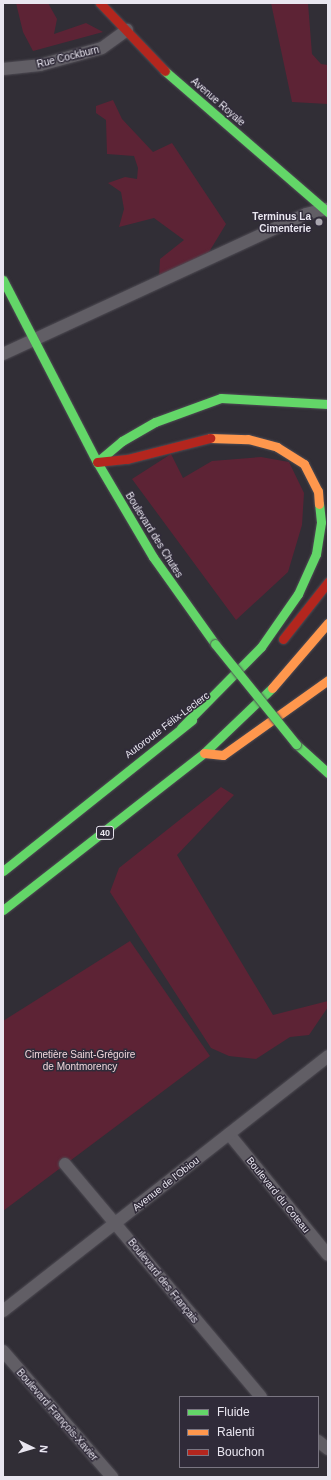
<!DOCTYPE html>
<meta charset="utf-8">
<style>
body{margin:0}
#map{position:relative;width:331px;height:1480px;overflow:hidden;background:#312e36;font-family:Helvetica,sans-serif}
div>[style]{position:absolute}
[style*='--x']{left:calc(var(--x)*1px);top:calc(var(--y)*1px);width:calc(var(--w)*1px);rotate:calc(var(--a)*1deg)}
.green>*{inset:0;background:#5d2335}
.roads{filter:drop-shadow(0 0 1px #4f4c54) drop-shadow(0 0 1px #4f4c54)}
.street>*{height:12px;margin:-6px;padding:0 6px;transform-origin:6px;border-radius:6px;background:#615e65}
.fast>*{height:9px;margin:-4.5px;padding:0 4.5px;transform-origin:4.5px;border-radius:4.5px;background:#63d668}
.slow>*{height:9px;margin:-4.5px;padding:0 4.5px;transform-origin:4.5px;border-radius:4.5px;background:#ff974d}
.jam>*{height:9px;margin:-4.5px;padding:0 4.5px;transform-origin:4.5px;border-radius:4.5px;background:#b3261e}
.bridges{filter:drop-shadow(0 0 1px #4f4c54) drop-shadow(0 0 1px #4f4c54)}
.fast-bridge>*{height:9px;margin:-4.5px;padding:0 4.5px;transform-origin:4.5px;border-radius:4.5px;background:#63d668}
.dots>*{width:11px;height:11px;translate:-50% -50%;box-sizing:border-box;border:2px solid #302b39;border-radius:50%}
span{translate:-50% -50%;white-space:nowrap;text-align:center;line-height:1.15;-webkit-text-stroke:3px #302b39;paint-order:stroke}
.shield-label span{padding:1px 3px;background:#302b39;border:1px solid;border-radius:3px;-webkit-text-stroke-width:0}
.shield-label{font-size:9px;color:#e9e6f0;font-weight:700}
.street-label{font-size:10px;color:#e9e6f0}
.poi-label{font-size:10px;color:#e9e6f0;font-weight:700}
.right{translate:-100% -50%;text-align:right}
.park-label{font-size:10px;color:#efd5da}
.frame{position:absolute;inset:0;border:4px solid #e9e6f0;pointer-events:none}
.legend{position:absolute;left:179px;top:1396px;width:140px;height:72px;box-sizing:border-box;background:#302b39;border:1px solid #7a7682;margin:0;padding:5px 7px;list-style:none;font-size:12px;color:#e9e6f0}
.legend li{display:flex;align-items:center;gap:8px;height:20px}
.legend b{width:20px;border:1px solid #7a7682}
.north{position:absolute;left:12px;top:1428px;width:40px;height:40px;-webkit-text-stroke:3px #302b39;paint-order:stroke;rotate:95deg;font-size:11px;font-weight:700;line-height:16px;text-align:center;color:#e9e6f0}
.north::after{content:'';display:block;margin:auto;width:14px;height:18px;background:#e9e6f0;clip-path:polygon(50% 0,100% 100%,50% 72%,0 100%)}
</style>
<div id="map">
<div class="green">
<div style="clip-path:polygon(16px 3px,48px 3px,57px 19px,54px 34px,86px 23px,103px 32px,33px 51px,23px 32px)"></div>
<div style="clip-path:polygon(271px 3px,308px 3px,312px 54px,321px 64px,328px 65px,328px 104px,292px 102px)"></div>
<div style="clip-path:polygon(113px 100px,122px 119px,153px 152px,172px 143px,226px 224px,209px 252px,159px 278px,160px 259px,184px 240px,154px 218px,119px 227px,124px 209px,121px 192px,108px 183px,125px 177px,137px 179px,138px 168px,134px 156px,107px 154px,106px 120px,96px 113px,96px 106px)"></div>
<div style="clip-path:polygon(171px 454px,183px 478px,212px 461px,261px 457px,289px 462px,304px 493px,302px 525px,288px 572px,236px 620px,132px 479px)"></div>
<div style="clip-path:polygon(221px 787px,234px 795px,177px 855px,273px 1015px,328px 1001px,328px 1007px,309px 1035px,290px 1037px,256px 1059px,229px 1056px,211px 1048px,110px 892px,119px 868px)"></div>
<div style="clip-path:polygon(130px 941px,210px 1056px,3px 1211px,3px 1021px)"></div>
</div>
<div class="roads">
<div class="street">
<div style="--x:3;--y:69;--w:37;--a:-6"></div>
<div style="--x:40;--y:65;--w:64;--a:-15.3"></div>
<div style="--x:102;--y:48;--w:31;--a:-36"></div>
<div style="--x:3;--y:354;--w:334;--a:-24.8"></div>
<div style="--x:306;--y:214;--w:21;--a:-14"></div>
<div style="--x:229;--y:1134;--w:156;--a:50.7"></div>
<div style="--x:65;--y:1164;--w:304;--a:49.9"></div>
<div style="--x:3;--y:1311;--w:413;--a:-38.1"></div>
<div style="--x:3;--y:1351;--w:167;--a:49.1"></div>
<div style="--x:318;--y:1441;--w:13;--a:39"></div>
</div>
<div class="fast">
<div style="--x:165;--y:71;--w:216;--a:40.9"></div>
<div style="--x:3;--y:280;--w:205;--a:62.7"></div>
<div style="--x:97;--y:462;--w:110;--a:59.5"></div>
<div style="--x:153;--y:557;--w:107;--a:54.5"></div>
<div style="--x:97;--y:462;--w:33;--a:-40"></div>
<div style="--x:122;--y:441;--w:38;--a:-30"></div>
<div style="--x:155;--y:422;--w:70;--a:-20"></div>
<div style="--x:221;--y:398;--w:107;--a:3.2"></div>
<div style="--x:181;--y:728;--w:114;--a:-45.4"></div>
<div style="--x:261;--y:647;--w:65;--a:-55.1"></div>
<div style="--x:298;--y:594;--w:44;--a:-65.8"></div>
<div style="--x:316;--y:554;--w:32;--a:-81"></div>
<div style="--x:321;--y:522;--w:18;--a:-96"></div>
<div style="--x:296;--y:744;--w:43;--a:42.2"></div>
<div style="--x:3;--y:871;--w:242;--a:-38.6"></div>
<div style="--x:3;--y:910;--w:255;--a:-38"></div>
<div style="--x:204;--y:753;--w:94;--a:-43.7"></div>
</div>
<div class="slow">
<div style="--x:210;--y:438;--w:38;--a:2"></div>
<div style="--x:248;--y:439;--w:30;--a:15"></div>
<div style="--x:277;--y:447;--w:32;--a:32"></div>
<div style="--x:304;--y:464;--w:30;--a:63"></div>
<div style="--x:318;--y:491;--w:13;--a:86"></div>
<div style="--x:272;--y:688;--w:86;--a:-49.3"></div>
<div style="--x:204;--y:753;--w:19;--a:6"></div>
<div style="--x:223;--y:755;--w:129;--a:-35.5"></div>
</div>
<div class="jam">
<div style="--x:100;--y:3;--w:94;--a:46.3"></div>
<div style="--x:97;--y:462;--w:30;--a:-6"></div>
<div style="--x:127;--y:459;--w:86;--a:-14.2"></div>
<div style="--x:283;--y:639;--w:73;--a:-51.7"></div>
</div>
</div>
<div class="bridges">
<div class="fast-bridge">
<div style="--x:215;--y:644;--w:129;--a:51"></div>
</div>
</div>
<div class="dots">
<div style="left:319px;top:222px;background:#a9a6af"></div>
</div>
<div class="shield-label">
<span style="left:105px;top:833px">40</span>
</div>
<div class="street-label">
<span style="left:68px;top:57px;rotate:-14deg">Rue Cockburn</span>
<span style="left:218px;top:102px;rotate:41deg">Avenue Royale</span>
<span style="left:154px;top:535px;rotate:58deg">Boulevard des Chutes</span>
<span style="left:167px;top:725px;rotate:-37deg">Autoroute Félix-Leclerc</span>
<span style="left:166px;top:1184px;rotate:-38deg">Avenue de l'Obiou</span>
<span style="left:278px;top:1195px;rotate:51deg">Boulevard du Coteau</span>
<span style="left:163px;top:1281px;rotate:51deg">Boulevard des Français</span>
<span style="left:57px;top:1415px;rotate:49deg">Boulevard François-Xavier</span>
</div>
<div class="poi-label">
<span class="right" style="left:311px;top:222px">Terminus La<br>Cimenterie</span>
</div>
<div class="park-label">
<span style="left:80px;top:1060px">Cimetière Saint-Grégoire<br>de Montmorency</span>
</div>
<div class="frame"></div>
<ul class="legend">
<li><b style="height:5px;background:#63d668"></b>Fluide</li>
<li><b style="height:5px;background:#ff974d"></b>Ralenti</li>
<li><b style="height:5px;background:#b3261e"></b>Bouchon</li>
</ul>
<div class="north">N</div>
</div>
